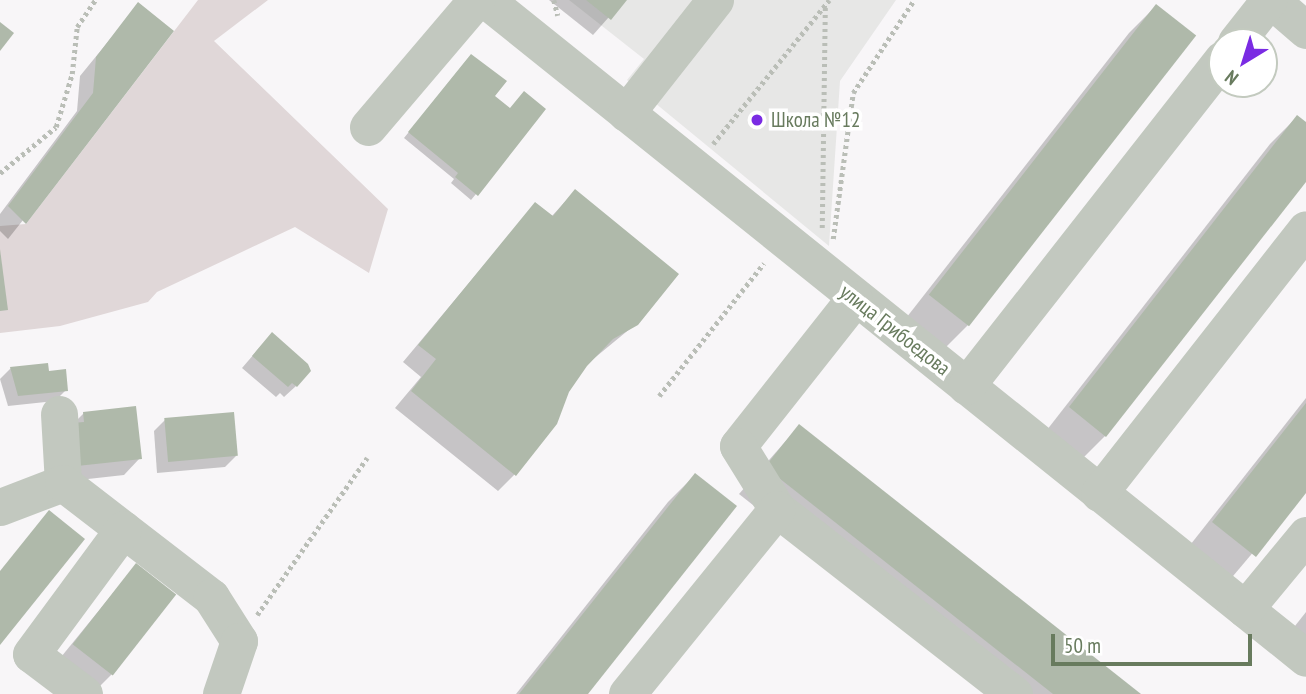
<!DOCTYPE html>
<meta charset="utf-8">
<style>
body{margin:0}
#map{position:relative;width:1306px;height:694px;overflow:hidden;background:#f8f6f8;font-family:"PT Sans Narrow",sans-serif}
div>[style]{position:absolute}
[style*='--x']{left:calc(var(--x)*1px);top:calc(var(--y)*1px);width:calc(var(--w)*1px);rotate:calc(var(--a)*1deg)}
.built>*{inset:0;background:#e7e7e6}
.green>*{inset:0;background:#e0d7d8}
.shadow>*{inset:0;background:#0003}
.building>*{inset:0;background:#afb9aa;transform-origin:0 0}
.path>*{height:4.5px;margin-top:-2.25px;transform-origin:0;background:repeating-linear-gradient(90deg,#babeb7 0 3.5px,transparent 0 7px)}
.minor>*{height:37px;margin:-18.5px;padding:0 18.5px;transform-origin:18.5px;border-radius:18.5px;background:#c2c8bf}
.dots>*{width:19px;height:19px;translate:-50% -50%;box-sizing:border-box;border:4px solid #fff;border-radius:50%}
span{translate:-50% -50%;white-space:nowrap;text-align:center;line-height:1.15;-webkit-text-stroke:7px #fff;paint-order:stroke}
.poi-label{font-size:21px;color:#687b5e}
.left{translate:0 -50%;text-align:left}
.street-label{font-size:21px;color:#687b5e}
.north{position:absolute;left:1208px;top:28px;width:70px;height:70px;box-sizing:border-box;background:#fff;border:2px solid #c3cabf;border-radius:50%;rotate:218deg;font-size:19px;font-weight:700;line-height:28px;text-align:center;color:#687b5e}
.north::after{content:'';display:block;margin:auto;width:24px;height:32px;background:#7a2be3;clip-path:polygon(50% 0,100% 100%,50% 72%,0 100%)}
.scale{position:absolute;left:1051px;top:634px;width:201px;height:32px;box-sizing:border-box;border:4px solid #687b5e;border-top:0;padding-left:9px;font-size:21px;line-height:24px;white-space:nowrap;color:#687b5e;-webkit-text-stroke:5px #fff;paint-order:stroke}
</style>
<div id="map">
<div class="built">
<div style="clip-path:polygon(569px 0,896px 0,840px 81px,829px 246px,627px 80px,644px 59px)"></div>
</div>
<div class="green">
<div style="clip-path:polygon(198px 0,268px 0,214px 41px,388px 209px,369px 273px,295px 227px,157px 292px,148px 302px,60px 326px,0 333px,0 226px,26px 224px)"></div>
</div>
<div class="shadow">
<div style="clip-path:polygon(549px 0,624px 0,593px 35px)"></div>
<div style="clip-path:polygon(138px 5px,172px 32px,8px 239px,0 231px,0 214px,77px 111px,80px 76px)"></div>
<div style="clip-path:polygon(1156px 6px,1194px 36px,968px 325px,941px 352px,903px 322px,1129px 33px)"></div>
<div style="clip-path:polygon(466px 61px,492px 96px,476px 194px,471px 200px,451px 183px,454px 179px,404px 138px)"></div>
<div style="clip-path:polygon(1297px 117px,1306px 125px,1306px 179px,1105px 436px,1078px 463px,1043px 435px,1270px 144px)"></div>
<div style="clip-path:polygon(575px 191px,637px 323px,586px 365px,514px 475px,498px 491px,395px 408px,421px 377px,403px 362px,535px 204px,551px 217px)"></div>
<div style="clip-path:polygon(261px 346px,296px 386px,284px 397px,280px 393px,276px 397px,242px 368px)"></div>
<div style="clip-path:polygon(11px 368px,47px 372px,66px 390px,55px 401px,8px 406px,0 379px)"></div>
<div style="clip-path:polygon(1306px 398px,1306px 490px,1228px 582px,1187px 549px)"></div>
<div style="clip-path:polygon(84px 413px,140px 458px,124px 475px,61px 482px,56px 441px)"></div>
<div style="clip-path:polygon(165px 420px,236px 456px,225px 467px,157px 473px,154px 431px)"></div>
<div style="clip-path:polygon(799px 426px,1138px 694px,992px 694px,739px 494px)"></div>
<div style="clip-path:polygon(695px 475px,586px 694px,516px 694px,668px 502px)"></div>
<div style="clip-path:polygon(136px 565px,112px 674px,95px 691px,57px 662px)"></div>
<div style="clip-path:polygon(1306px 612px,1306px 644px,1291px 631px)"></div>
</div>
<div class="building">
<div style="clip-path:polygon(586px 0,627px 0,611px 20px)"></div>
<div style="clip-path:polygon(138px 2px,174px 31px,26px 224px,8px 206px,93px 93px,96px 57px)"></div>
<div style="left:1156px;top:4px;width:51px;height:369px;rotate:38deg"></div>
<div style="clip-path:polygon(0 22px,14px 33px,0 51px)"></div>
<div style="clip-path:polygon(471px 54px,507px 81px,495px 96px,510px 108px,524px 91px,546px 109px,478px 196px,455px 177px,458px 173px,408px 132px)"></div>
<div style="clip-path:polygon(1297px 115px,1306px 122px,1306px 182px,1106px 437px,1069px 407px)"></div>
<div style="clip-path:polygon(575px 189px,679px 274px,638px 325px,613px 339px,587px 366px,569px 392px,557px 424px,516px 476px,411px 391px,436px 359px,418px 345px,535px 202px,553px 216px)"></div>
<div style="clip-path:polygon(0 249px,8px 310px,0 311px)"></div>
<div style="clip-path:polygon(272px 332px,308px 364px,311px 371px,297px 387px,292px 383px,288px 387px,252px 356px)"></div>
<div style="clip-path:polygon(48px 363px,49px 371px,66px 369px,68px 391px,18px 396px,10px 367px)"></div>
<div style="clip-path:polygon(1306px 403px,1306px 493px,1256px 557px,1212px 522px)"></div>
<div style="clip-path:polygon(136px 406px,142px 459px,77px 466px,72px 423px,84px 422px,83px 412px)"></div>
<div style="left:234px;top:412px;width:44px;height:70px;rotate:85deg"></div>
<div style="clip-path:polygon(799px 424px,1141px 694px,1053px 694px,765px 467px)"></div>
<div style="clip-path:polygon(695px 473px,737px 506px,588px 694px,519px 694px)"></div>
<div style="clip-path:polygon(49px 510px,85px 539px,0 645px,0 571px)"></div>
<div style="left:136px;top:563px;width:51px;height:103px;rotate:38deg"></div>
</div>
<div class="path">
<div style="--x:554;--y:0;--w:16;--a:76"></div>
<div style="--x:713;--y:144;--w:185;--a:-51.1"></div>
<div style="--x:0;--y:173;--w:72;--a:-39.4"></div>
<div style="--x:56;--y:127;--w:55;--a:-73.2"></div>
<div style="--x:72;--y:74;--w:47;--a:-83.9"></div>
<div style="--x:77;--y:27;--w:32;--a:-56"></div>
<div style="--x:822;--y:228;--w:223;--a:-89.2"></div>
<div style="--x:833;--y:239;--w:147;--a:-82.2"></div>
<div style="--x:853;--y:93;--w:111;--a:-56.7"></div>
<div style="--x:659;--y:396;--w:169;--a:-51.7"></div>
<div style="--x:257;--y:615;--w:192;--a:-55"></div>
</div>
<div class="minor">
<div style="--x:486;--y:0;--w:1051;--a:38.74"></div>
<div style="--x:1271;--y:0;--w:46;--a:40.6"></div>
<div style="--x:1236;--y:42;--w:53;--a:-51.8"></div>
<div style="--x:626;--y:113;--w:144;--a:-51.8"></div>
<div style="--x:368;--y:127;--w:167;--a:-49.6"></div>
<div style="--x:854;--y:299;--w:187;--a:128.3"></div>
<div style="--x:738;--y:446;--w:74;--a:58.2"></div>
<div style="--x:777;--y:509;--w:301;--a:38"></div>
<div style="--x:966;--y:386;--w:415;--a:-51.9"></div>
<div style="--x:59;--y:414;--w:69;--a:86.7"></div>
<div style="--x:1099;--y:493;--w:335;--a:-51.9"></div>
<div style="--x:0;--y:507;--w:67;--a:-20.9"></div>
<div style="--x:63;--y:483;--w:187;--a:37.6"></div>
<div style="--x:211;--y:597;--w:52;--a:57.5"></div>
<div style="--x:239;--y:641;--w:56;--a:108.8"></div>
<div style="--x:1245;--y:609;--w:96;--a:-50.5"></div>
<div style="--x:84;--y:694;--w:66;--a:-143"></div>
<div style="--x:31;--y:654;--w:155;--a:-53.6"></div>
<div style="--x:627;--y:694;--w:238;--a:-51"></div>
</div>
<div class="dots">
<div style="left:757px;top:120px;background:#7a2be3"></div>
</div>
<div class="poi-label">
<span class="left" style="left:771px;top:120px">Школа №12</span>
</div>
<div class="street-label">
<span style="left:895px;top:330px;rotate:38deg">улица Грибоедова</span>
</div>
<div class="north">N</div>
<div class="scale">50 m</div>
</div>
